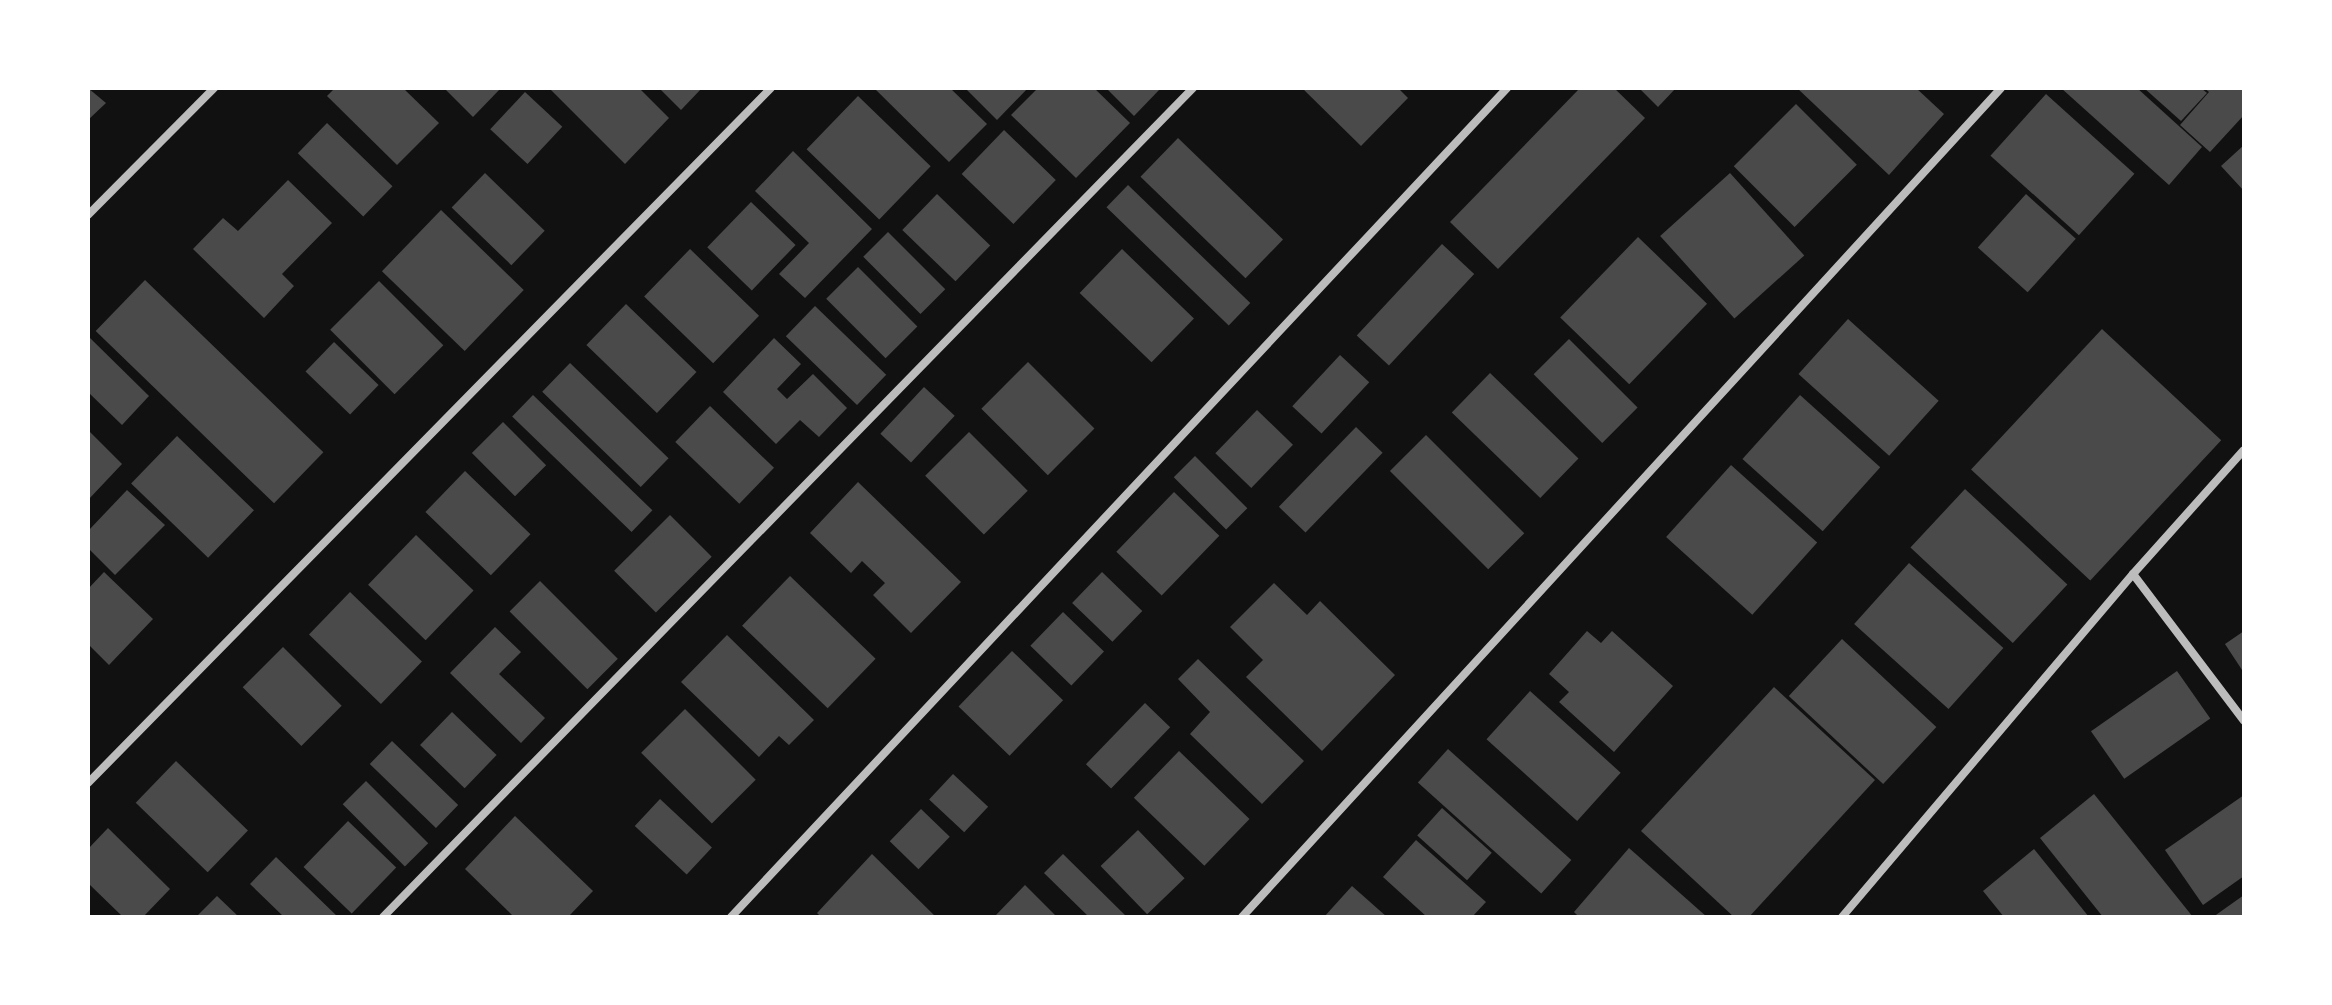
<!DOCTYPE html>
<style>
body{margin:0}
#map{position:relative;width:2332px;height:1005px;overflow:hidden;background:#111;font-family:"Sofia Sans Condensed",sans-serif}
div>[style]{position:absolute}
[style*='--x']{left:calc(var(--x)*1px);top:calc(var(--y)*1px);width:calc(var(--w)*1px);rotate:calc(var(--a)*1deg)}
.building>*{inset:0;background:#4a4a4a;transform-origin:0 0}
.minor>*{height:8px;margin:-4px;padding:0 4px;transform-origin:4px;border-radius:4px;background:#bcbcbc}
span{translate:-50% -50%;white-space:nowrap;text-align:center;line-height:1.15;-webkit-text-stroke:7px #fff;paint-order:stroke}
.frame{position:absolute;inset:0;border:90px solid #fff;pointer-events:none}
</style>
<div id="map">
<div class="building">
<div style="clip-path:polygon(88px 88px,106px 103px,88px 120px)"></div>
<div style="clip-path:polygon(335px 88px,403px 88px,439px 123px,397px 165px,327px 96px)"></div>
<div style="clip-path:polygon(444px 88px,501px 88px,473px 117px)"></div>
<div style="clip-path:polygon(549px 88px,639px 88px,669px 118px,625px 164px)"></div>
<div style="clip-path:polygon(659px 88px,702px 88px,681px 110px)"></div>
<div style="clip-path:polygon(874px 88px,950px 88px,987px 124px,949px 162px)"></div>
<div style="clip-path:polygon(965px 88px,1028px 88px,997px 120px)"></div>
<div style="clip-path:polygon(1038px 88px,1094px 88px,1130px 123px,1076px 178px,1011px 115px)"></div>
<div style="clip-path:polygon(1106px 88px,1161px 88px,1134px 116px)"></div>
<div style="clip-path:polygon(1302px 88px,1398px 88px,1408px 98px,1361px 146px)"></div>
<div style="clip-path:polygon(1580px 88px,1614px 88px,1645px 118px,1498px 269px,1450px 222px)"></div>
<div style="clip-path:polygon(1639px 88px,1676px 88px,1658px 107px)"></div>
<div style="clip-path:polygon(1797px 88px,1916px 88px,1944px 114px,1889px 175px)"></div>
<div style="clip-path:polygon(2061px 88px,2137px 88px,2202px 147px,2169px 185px)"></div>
<div style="clip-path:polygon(2144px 88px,2201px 88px,2207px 93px,2181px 121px)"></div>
<div style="clip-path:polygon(2204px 88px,2244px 88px,2244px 115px,2210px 152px,2180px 125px,2209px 92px)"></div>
<div style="left:525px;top:92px;width:51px;height:51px;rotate:43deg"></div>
<div style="left:2046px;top:94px;width:119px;height:83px;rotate:42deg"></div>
<div style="left:858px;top:96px;width:101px;height:74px;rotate:44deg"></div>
<div style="left:1796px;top:104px;width:86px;height:88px;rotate:45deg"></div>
<div style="left:327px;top:123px;width:91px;height:42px;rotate:44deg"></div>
<div style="left:1004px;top:130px;width:72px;height:61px;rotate:44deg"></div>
<div style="left:1178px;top:138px;width:146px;height:54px;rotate:44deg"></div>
<div style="clip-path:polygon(2244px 145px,2244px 191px,2221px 166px)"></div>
<div style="clip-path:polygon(793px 151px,872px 229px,805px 298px,779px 274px,809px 243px,755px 191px)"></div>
<div style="left:485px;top:173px;width:83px;height:48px;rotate:44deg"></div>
<div style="left:1730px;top:173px;width:111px;height:94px;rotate:48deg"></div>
<div style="clip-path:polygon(288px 180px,332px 223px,282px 274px,294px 286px,264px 318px,193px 249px,223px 218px,238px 231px)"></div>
<div style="left:1128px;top:185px;width:170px;height:31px;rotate:44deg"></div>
<div style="left:937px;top:194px;width:74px;height:50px;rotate:44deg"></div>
<div style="left:2026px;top:194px;width:67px;height:72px;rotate:42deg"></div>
<div style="left:751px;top:202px;width:62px;height:63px;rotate:44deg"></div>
<div style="left:441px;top:210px;width:115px;height:85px;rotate:44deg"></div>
<div style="left:888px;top:232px;width:81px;height:35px;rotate:45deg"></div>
<div style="left:1638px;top:237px;width:96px;height:112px;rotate:44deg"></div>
<div style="left:1442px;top:244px;width:44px;height:125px;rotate:43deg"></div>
<div style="left:690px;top:249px;width:96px;height:66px;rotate:44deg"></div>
<div style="left:1122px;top:249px;width:100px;height:61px;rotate:44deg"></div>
<div style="left:858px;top:267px;width:84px;height:45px;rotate:45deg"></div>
<div style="left:145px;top:280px;width:248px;height:71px;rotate:44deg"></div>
<div style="left:379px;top:281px;width:91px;height:69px;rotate:45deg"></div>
<div style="left:626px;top:304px;width:98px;height:57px;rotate:44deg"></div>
<div style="left:815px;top:306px;width:99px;height:42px;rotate:44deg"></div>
<div style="left:1848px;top:319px;width:122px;height:74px;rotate:42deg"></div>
<div style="left:2102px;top:329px;width:163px;height:192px;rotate:43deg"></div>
<div style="clip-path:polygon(88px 336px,149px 396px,122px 425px,88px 392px)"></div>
<div style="clip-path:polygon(774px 338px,801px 364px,777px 389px,787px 399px,813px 374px,847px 408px,819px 437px,800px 420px,776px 444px,723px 392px)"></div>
<div style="left:1569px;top:339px;width:97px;height:50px;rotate:45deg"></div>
<div style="left:334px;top:342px;width:62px;height:41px;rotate:44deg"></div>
<div style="left:1340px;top:355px;width:40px;height:70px;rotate:43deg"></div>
<div style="left:1028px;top:362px;width:94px;height:66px;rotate:45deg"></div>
<div style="left:570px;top:363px;width:137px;height:40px;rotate:44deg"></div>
<div style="left:1490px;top:373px;width:123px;height:55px;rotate:44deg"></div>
<div style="left:924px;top:387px;width:42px;height:64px;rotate:43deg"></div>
<div style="left:533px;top:395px;width:166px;height:30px;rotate:44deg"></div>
<div style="left:1800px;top:395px;width:108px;height:86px;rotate:42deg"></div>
<div style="left:710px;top:406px;width:89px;height:50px;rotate:44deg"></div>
<div style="left:1257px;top:410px;width:50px;height:60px;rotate:44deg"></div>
<div style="left:503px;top:422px;width:61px;height:44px;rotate:45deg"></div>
<div style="left:1356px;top:427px;width:37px;height:111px;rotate:44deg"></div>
<div style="clip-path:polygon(88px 430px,122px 464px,88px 500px)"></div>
<div style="left:969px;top:432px;width:83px;height:62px;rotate:45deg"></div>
<div style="left:1426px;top:435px;width:139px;height:51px;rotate:45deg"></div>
<div style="left:177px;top:436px;width:107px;height:66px;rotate:44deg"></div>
<div style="left:1195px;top:456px;width:74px;height:30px;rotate:45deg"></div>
<div style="left:1731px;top:465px;width:116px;height:97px;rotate:42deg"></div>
<div style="left:465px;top:471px;width:91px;height:57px;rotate:44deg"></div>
<div style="clip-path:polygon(858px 482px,961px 582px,911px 633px,873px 595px,885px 583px,862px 561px,851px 573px,810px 533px)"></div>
<div style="left:1965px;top:489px;width:140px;height:80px;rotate:43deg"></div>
<div style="clip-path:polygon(127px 490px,165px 525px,115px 575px,88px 548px,88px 531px)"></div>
<div style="left:1174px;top:492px;width:63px;height:83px;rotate:44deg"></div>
<div style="left:670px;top:515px;width:59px;height:79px;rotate:45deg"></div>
<div style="left:416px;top:535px;width:80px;height:69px;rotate:44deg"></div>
<div style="left:1909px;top:563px;width:127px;height:82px;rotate:42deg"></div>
<div style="clip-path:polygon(104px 572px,153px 619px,109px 665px,88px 644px,88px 589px)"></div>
<div style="left:1102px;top:572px;width:56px;height:43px;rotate:44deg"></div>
<div style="left:790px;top:576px;width:119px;height:69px;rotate:44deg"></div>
<div style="left:540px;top:581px;width:110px;height:43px;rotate:45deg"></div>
<div style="clip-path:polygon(1274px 583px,1307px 615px,1320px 601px,1395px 675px,1322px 751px,1246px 677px,1263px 660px,1230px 627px)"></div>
<div style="left:350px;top:592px;width:100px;height:59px;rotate:44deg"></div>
<div style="left:1063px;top:612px;width:57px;height:47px;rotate:44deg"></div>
<div style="clip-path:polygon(495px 627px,521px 652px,499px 674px,545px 718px,521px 743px,450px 673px)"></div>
<div style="clip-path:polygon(1587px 631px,1601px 643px,1612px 631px,1673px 686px,1614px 752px,1559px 702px,1569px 692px,1549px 674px)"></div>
<div style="clip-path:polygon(2244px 631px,2244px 673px,2225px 644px)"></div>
<div style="clip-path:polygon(727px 635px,814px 720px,789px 745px,779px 736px,759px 757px,681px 682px)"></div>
<div style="left:1842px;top:639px;width:129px;height:78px;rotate:43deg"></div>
<div style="left:283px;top:647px;width:83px;height:57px;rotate:45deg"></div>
<div style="left:1012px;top:651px;width:71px;height:77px;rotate:44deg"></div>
<div style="clip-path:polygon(1198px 659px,1304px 761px,1262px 804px,1190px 734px,1210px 712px,1178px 679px)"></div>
<div style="left:2177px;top:671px;width:58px;height:105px;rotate:55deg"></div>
<div style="clip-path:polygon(1774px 687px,1875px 780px,1749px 917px,1734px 917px,1641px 831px)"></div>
<div style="left:1530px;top:691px;width:122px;height:65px;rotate:42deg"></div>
<div style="left:1145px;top:703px;width:35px;height:85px;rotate:44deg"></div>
<div style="left:685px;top:709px;width:100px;height:62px;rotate:45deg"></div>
<div style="left:452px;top:712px;width:62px;height:46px;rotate:44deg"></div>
<div style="left:392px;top:741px;width:92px;height:32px;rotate:44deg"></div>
<div style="left:1448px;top:749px;width:166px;height:45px;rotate:42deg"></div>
<div style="left:1179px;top:751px;width:98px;height:65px;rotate:44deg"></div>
<div style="left:176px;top:761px;width:100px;height:58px;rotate:44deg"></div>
<div style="left:953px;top:774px;width:48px;height:35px;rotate:43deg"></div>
<div style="left:366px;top:781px;width:88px;height:33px;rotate:45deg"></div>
<div style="clip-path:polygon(2094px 794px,2193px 917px,2103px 917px,2040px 838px)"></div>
<div style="clip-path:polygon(2244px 795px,2244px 876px,2203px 905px,2165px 850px)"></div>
<div style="left:660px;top:799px;width:71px;height:37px;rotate:43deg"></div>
<div style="left:1442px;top:808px;width:67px;height:37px;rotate:42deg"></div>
<div style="left:921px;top:809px;width:40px;height:45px;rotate:44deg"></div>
<div style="clip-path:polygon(515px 816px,593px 891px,568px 917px,514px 917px,465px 869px)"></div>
<div style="left:348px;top:821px;width:67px;height:64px;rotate:44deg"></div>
<div style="clip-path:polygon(108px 828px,170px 889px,143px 917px,123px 917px,88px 883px,88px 849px)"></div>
<div style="left:1138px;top:830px;width:67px;height:52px;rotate:46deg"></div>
<div style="clip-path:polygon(1416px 840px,1486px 902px,1472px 917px,1427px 917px,1383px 877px)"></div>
<div style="clip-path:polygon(1629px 848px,1707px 917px,1579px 917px,1574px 912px)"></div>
<div style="clip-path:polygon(2034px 849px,2089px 917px,2004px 917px,1983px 891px)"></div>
<div style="clip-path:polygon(872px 854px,936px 917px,821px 917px,817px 913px)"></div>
<div style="clip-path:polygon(1063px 854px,1127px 917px,1089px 917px,1044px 873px)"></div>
<div style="clip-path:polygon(276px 857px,338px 917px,284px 917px,250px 884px)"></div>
<div style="clip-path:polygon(1025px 885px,1057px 917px,994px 917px)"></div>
<div style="clip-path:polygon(1352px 886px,1387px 917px,1324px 917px)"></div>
<div style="clip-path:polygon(2244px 895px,2244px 917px,2213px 917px)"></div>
<div style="clip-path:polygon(217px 896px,239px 917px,196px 917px)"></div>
</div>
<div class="minor">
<div style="--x:88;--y:215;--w:179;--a:-45.2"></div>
<div style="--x:2133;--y:574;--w:184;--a:52.9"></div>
<div style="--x:88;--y:783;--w:974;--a:-45.5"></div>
<div style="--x:383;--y:917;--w:1159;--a:-45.66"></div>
<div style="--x:731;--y:917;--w:1136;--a:-46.89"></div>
<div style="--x:1242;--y:917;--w:1124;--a:-47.52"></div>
<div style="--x:1842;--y:917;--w:450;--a:-49.7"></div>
<div style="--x:2133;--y:574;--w:166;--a:-48.2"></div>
</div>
<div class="frame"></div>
</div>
